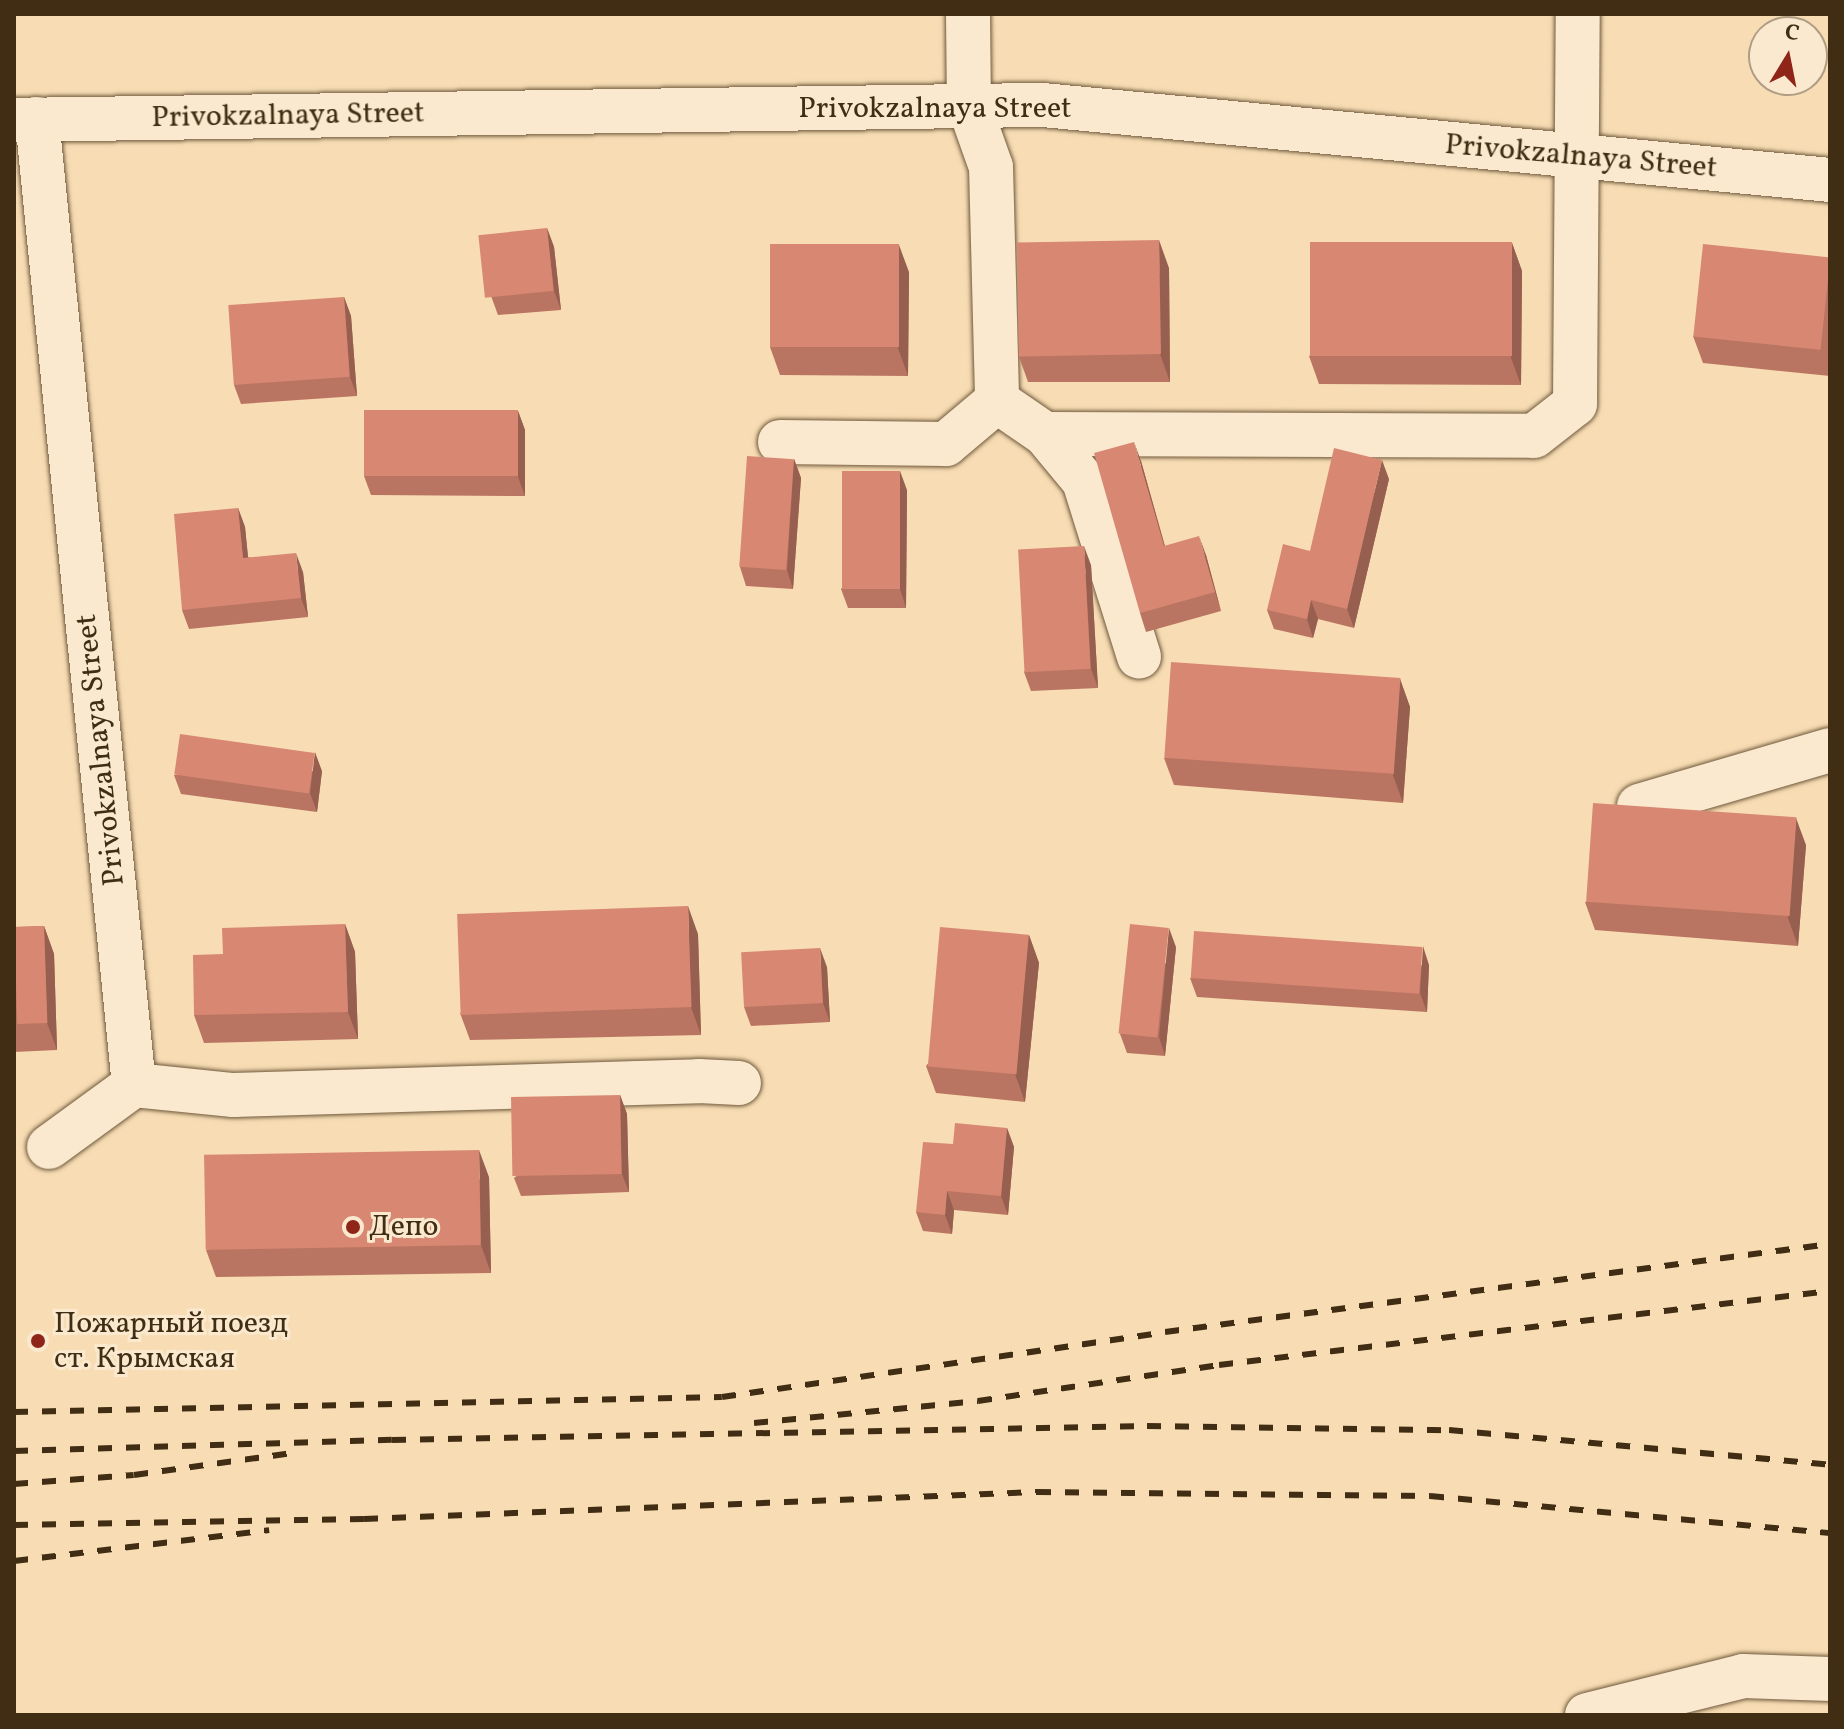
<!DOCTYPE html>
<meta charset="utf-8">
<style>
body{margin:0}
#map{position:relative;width:1844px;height:1729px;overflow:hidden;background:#f8ddb4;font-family:Vollkorn,serif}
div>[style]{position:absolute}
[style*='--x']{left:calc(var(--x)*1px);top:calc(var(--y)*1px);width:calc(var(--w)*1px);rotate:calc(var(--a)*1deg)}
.roads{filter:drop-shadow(0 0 2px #6f593c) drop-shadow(0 0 2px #6f593c)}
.minor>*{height:44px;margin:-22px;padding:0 22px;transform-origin:22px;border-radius:22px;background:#fae9ce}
.rail>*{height:6px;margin-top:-3px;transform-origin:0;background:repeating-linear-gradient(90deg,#412d14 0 14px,transparent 0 28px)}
.wall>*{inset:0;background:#ba7562}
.shaded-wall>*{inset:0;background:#975f50}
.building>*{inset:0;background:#d88872;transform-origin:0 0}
.dots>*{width:22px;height:22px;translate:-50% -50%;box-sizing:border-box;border:4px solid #fae9ce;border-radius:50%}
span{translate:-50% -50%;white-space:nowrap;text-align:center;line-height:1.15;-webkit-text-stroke:6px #fae9ce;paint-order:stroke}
.street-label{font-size:30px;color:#412d14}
.poi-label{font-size:30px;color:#412d14}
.left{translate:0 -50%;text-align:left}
.frame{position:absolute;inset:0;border:16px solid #412d14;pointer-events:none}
.north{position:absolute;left:1748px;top:16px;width:80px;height:80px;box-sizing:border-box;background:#fae9ce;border:2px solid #b09e84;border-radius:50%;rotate:10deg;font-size:22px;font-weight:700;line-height:32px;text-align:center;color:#412d14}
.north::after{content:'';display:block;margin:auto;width:28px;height:36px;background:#8f2418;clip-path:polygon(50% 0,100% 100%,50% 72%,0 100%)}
</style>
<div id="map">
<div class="roads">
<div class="minor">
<div style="--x:968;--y:14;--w:91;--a:89.4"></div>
<div style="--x:969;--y:105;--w:66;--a:70.5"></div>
<div style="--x:991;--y:167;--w:234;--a:88.5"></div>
<div style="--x:997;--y:401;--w:58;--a:34.5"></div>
<div style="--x:1045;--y:434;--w:489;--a:0.2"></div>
<div style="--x:1534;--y:436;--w:52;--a:-38"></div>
<div style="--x:1575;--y:404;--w:390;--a:-89.6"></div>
<div style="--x:37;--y:119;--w:971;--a:84.27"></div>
<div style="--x:14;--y:120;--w:1029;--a:-0.84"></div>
<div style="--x:1043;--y:105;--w:791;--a:5.44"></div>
<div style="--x:1045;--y:434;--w:61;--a:50.3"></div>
<div style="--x:1084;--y:481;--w:184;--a:72.6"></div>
<div style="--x:780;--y:442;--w:166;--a:0.7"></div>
<div style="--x:946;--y:444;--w:67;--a:-40.1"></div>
<div style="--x:1639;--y:806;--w:199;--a:-16.3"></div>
<div style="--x:134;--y:1085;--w:100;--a:5.8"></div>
<div style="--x:233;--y:1095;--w:466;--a:-1.7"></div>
<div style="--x:699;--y:1081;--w:40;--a:2.9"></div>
<div style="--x:49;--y:1147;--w:105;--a:-36.1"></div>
<div style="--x:1587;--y:1715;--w:161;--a:-14"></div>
<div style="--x:1743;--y:1676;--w:87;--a:2"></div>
</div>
</div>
<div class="rail">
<div style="--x:14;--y:1412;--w:708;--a:-1.21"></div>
<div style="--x:722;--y:1397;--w:448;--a:-8.3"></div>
<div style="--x:1165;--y:1332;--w:671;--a:-7.54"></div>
<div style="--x:754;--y:1423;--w:225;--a:-5.6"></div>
<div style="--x:978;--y:1401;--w:244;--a:-8.5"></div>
<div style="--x:1219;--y:1365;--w:615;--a:-6.91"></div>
<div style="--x:14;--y:1451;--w:378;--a:-1.7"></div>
<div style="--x:392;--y:1440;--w:755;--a:-1.06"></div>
<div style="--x:1147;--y:1426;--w:302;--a:0.8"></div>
<div style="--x:1449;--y:1430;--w:383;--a:5.2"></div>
<div style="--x:14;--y:1484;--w:120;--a:-4.3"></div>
<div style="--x:134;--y:1475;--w:160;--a:-7.9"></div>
<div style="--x:14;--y:1525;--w:350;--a:-1"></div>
<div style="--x:364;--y:1519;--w:674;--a:-2.3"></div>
<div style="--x:1037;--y:1492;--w:393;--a:0.6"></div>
<div style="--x:1430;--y:1496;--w:402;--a:5.3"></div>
<div style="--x:14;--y:1561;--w:257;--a:-6.9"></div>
</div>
<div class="wall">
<div style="clip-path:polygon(547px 228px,554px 247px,561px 310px,498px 315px,491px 296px)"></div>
<div style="clip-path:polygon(1512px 243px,1522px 271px,1521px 385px,1319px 384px,1309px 356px)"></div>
<div style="clip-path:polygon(1830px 257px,1830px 376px,1703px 363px,1693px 336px)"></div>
<div style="clip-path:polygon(1169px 268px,1170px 382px,1028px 382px,1018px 354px)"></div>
<div style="clip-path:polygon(909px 272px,908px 376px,780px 375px,770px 347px)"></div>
<div style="clip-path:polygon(344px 297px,351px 316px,357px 396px,241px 404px,234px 385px)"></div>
<div style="clip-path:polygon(518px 411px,525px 430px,525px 496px,371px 495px,364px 476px)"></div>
<div style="clip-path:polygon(794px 459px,801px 478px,793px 589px,746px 586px,740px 567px)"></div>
<div style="clip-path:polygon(1141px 461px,1165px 546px,1206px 555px,1221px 611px,1146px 632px,1140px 613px)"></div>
<div style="clip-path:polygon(1389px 479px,1354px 628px,1318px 619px,1313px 638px,1274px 629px,1267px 610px,1310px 551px)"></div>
<div style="clip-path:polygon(907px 490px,906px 608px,848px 608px,841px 589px)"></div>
<div style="clip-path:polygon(238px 508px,245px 527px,248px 557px,303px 572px,308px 617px,189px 629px,182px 610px)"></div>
<div style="clip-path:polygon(1091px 565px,1098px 688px,1031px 691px,1024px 672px)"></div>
<div style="clip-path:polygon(1400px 679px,1410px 707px,1403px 803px,1174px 785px,1164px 758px)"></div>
<div style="clip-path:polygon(322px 771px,317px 812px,181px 794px,174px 775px)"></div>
<div style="clip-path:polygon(1806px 845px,1798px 946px,1595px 930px,1585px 902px)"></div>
<div style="clip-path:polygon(345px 924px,355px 952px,358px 1039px,204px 1043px,194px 1015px)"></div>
<div style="clip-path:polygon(44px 926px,54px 954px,57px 1050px,14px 1052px,14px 927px)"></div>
<div style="clip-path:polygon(698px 934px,701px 1035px,470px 1040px,460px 1013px)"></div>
<div style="clip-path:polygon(1029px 935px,1039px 963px,1025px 1102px,936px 1093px,926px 1066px)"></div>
<div style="clip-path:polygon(1176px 947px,1165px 1056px,1127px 1053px,1120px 1034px)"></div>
<div style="clip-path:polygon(1429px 965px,1427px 1012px,1197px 997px,1190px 978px)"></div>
<div style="clip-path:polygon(827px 967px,830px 1022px,751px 1026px,744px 1007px)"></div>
<div style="clip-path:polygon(620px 1095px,627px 1114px,629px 1192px,521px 1196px,514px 1178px)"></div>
<div style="clip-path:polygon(1007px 1128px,1014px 1147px,1008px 1215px,954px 1210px,952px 1234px,923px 1231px,916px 1212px,953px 1144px)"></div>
<div style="clip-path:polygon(489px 1177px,491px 1273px,216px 1277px,206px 1250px)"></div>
</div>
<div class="shaded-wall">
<div style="clip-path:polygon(547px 228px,554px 247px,561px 310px,554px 291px)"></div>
<div style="clip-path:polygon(1159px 240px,1169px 268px,1170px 382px,1160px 354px)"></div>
<div style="clip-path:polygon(1512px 243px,1522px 271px,1521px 385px,1511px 358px)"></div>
<div style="clip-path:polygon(899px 245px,909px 272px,908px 376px,898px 348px)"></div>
<div style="clip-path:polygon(344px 297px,351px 316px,357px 396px,350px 377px)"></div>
<div style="clip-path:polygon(518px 411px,525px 430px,525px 496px,518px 477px)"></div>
<div style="clip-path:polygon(1134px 442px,1141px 461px,1170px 565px,1164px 546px)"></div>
<div style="clip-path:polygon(794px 459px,801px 478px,793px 589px,787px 570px)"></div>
<div style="clip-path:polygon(1382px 460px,1389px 479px,1354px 628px,1347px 609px)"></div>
<div style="clip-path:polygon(900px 471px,907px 490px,906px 608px,900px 589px)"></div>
<div style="clip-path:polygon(238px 508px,245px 527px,250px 577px,243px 558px)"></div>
<div style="clip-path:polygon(1199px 536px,1206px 555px,1221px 611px,1215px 592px)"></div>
<div style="clip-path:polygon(1084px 546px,1091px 565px,1098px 688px,1091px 669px)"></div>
<div style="clip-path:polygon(296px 553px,303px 572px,308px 617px,301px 598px)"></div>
<div style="clip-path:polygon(1311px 600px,1318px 619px,1313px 638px,1307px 619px)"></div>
<div style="clip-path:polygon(1400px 679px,1410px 707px,1403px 803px,1393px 775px)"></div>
<div style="clip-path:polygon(315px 752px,322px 771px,317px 812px,310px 793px)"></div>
<div style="clip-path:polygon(1796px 818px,1806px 845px,1798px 946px,1788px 918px)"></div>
<div style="clip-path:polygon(688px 906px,698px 934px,701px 1035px,691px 1007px)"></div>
<div style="clip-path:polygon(345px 924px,355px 952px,358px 1039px,348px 1012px)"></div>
<div style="clip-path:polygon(44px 926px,54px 954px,57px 1050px,47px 1023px)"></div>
<div style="clip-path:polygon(1169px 928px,1176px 947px,1165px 1056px,1159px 1037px)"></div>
<div style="clip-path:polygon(1029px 935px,1039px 963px,1025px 1102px,1015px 1074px)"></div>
<div style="clip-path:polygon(1423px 946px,1429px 965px,1427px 1012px,1420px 993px)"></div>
<div style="clip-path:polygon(820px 948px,827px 967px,830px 1022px,823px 1003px)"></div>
<div style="clip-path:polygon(620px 1095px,627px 1114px,629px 1192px,622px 1174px)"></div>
<div style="clip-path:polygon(1007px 1128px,1014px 1147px,1008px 1215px,1001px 1196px)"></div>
<div style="clip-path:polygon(479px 1150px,489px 1177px,491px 1273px,481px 1245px)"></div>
<div style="clip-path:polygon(947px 1191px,954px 1210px,952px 1234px,945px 1215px)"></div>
</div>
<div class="building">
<div style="left:547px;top:228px;width:63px;height:69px;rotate:84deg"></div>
<div style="left:1159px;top:240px;width:114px;height:142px;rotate:89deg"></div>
<div style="left:1310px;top:242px;width:202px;height:114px"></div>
<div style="left:770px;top:244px;width:129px;height:103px"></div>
<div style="left:1703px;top:244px;width:128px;height:93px;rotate:6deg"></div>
<div style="left:344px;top:297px;width:80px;height:116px;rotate:86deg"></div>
<div style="left:364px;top:410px;width:154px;height:66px"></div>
<div style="clip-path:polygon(1134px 442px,1164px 546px,1199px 536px,1215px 592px,1140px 613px,1094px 453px)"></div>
<div style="clip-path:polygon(1334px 448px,1382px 460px,1347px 609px,1311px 600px,1307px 619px,1267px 610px,1283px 544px,1310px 551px)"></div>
<div style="left:747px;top:456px;width:47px;height:111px;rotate:4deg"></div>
<div style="left:842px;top:471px;width:58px;height:118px"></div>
<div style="clip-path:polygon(238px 508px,243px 558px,296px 553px,301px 598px,182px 610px,174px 514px)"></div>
<div style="left:1084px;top:546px;width:123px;height:66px;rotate:87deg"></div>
<div style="left:1171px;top:662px;width:230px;height:96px;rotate:4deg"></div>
<div style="left:180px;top:734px;width:136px;height:41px;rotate:8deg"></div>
<div style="left:1593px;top:803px;width:204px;height:99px;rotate:4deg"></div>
<div style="left:688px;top:906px;width:101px;height:231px;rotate:88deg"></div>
<div style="clip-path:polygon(345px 924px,348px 1012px,194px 1015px,193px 955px,223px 954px,222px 928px)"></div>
<div style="left:1130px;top:924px;width:39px;height:110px;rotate:6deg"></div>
<div style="left:44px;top:926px;width:97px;height:30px;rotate:88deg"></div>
<div style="left:940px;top:927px;width:89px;height:140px;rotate:5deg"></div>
<div style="left:1194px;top:931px;width:229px;height:47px;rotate:4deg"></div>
<div style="left:820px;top:948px;width:55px;height:79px;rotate:87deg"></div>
<div style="left:620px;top:1095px;width:79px;height:109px;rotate:89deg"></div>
<div style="clip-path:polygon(955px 1123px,1007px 1128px,1001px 1196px,947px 1191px,945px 1215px,916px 1212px,923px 1142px,953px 1144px)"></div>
<div style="left:479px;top:1150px;width:95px;height:275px;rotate:89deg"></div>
</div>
<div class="dots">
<div style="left:353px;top:1227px;background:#8f2418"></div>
<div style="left:38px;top:1341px;background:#8f2418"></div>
</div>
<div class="street-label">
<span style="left:935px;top:109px">Privokzalnaya Street</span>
<span style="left:288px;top:116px;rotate:-1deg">Privokzalnaya Street</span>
<span style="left:1581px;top:157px;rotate:5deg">Privokzalnaya Street</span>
<span style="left:101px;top:750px;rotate:-96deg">Privokzalnaya Street</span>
</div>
<div class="poi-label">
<span class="left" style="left:369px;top:1227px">Депо</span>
<span class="left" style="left:54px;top:1341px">Пожарный поезд<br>ст. Крымская</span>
</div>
<div class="frame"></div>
<div class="north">С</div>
</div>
